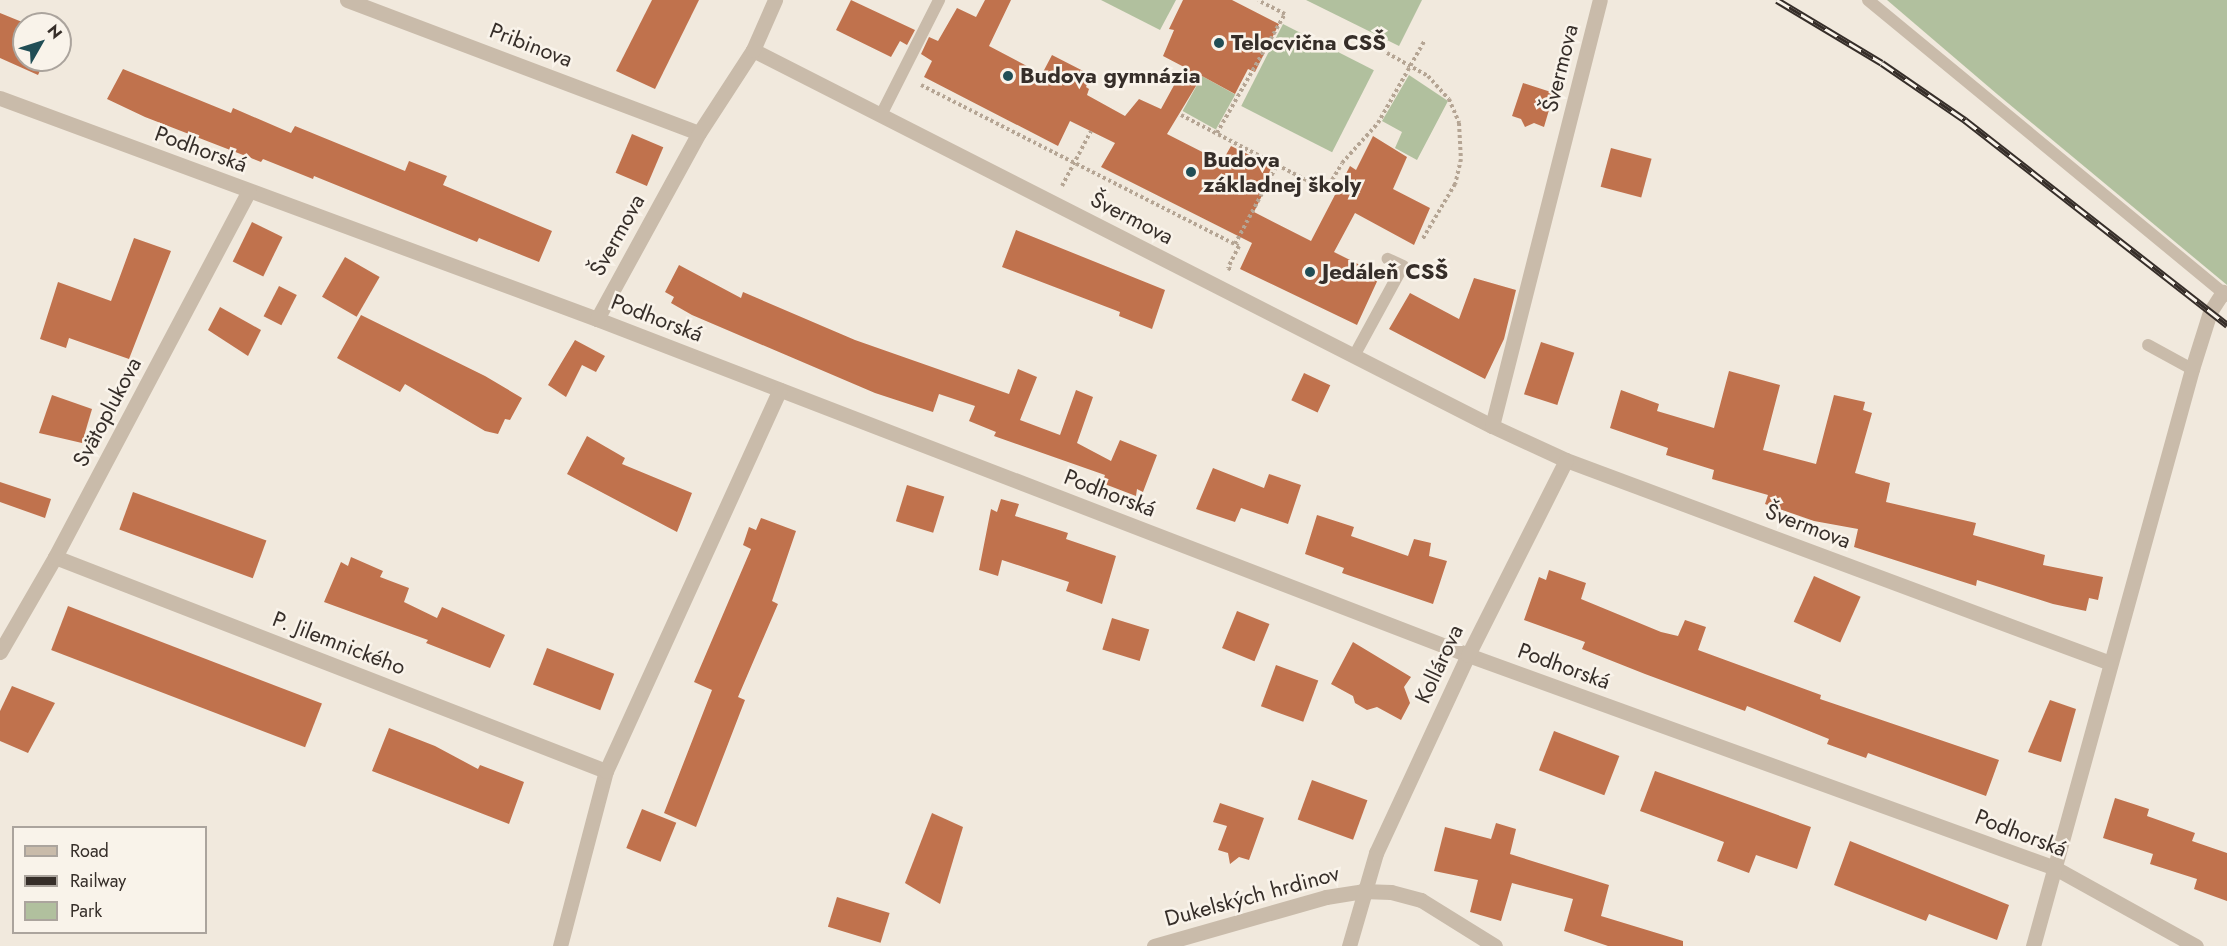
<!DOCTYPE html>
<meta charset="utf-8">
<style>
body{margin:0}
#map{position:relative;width:2227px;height:946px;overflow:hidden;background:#f1e9dd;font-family:Jost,sans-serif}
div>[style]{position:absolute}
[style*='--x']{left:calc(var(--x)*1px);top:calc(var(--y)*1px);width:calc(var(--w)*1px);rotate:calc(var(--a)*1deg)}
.green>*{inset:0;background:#b1c09e;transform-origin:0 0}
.building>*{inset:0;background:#c0724d;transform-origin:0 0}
.path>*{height:4px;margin-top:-2px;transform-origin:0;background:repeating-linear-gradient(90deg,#b5a594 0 3px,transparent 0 6px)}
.service>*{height:12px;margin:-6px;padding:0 6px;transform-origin:6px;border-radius:6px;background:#c9bbaa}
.minor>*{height:15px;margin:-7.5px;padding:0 7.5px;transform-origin:7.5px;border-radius:7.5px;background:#c9bbaa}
.rail>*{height:7px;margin-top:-3.5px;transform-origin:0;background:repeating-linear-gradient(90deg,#f9f3ea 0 14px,#362e29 0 28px);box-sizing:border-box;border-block:2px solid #362e29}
.dots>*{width:16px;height:16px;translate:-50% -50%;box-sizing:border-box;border:3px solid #f9f3ea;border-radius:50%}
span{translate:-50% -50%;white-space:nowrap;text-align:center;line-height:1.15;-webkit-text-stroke:5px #f9f3ea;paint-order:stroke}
.poi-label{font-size:22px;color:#362e29;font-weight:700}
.left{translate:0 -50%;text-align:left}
.street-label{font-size:22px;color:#362e29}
.legend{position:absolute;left:12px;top:826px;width:195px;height:108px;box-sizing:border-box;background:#f9f3ea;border:2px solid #aba49d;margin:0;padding:8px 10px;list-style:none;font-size:18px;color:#362e29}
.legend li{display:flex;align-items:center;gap:12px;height:30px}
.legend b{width:30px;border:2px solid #aba49d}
.north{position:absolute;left:12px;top:12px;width:60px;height:60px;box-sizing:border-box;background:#f9f3ea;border:2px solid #aba49d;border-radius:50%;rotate:51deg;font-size:16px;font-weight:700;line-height:24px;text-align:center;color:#362e29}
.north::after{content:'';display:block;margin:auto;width:21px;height:27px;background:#214e56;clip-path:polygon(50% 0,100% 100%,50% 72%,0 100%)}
</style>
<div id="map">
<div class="green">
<div style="clip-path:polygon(1101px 0,1176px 0,1160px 30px)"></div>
<div style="clip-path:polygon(1306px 0,1422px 0,1399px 46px)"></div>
<div style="clip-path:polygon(1887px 0,2227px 0,2227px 285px,1997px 94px)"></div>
<div style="left:1283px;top:24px;width:102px;height:92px;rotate:27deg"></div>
<div style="clip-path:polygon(1409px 75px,1448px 101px,1417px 160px,1395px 148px,1402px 132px,1382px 121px)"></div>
<div style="left:1202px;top:76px;width:38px;height:40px;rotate:29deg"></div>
</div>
<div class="building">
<div style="clip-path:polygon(652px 0,699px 0,655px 89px,616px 71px)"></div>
<div style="clip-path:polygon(851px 0,915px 30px,907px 45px,900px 41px,891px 57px,836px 30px)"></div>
<div style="clip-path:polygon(985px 0,1011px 0,989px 46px,1042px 74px,1052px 55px,1091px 75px,1086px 87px,1089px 89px,1087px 95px,1125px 116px,1139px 99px,1161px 109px,1184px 67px,1163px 56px,1174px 30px,1169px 29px,1183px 0,1232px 0,1279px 24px,1255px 72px,1248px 69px,1235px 94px,1202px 76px,1167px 134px,1222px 162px,1231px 146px,1272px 166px,1267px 178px,1270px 179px,1254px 212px,1311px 241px,1350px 166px,1356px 170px,1373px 136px,1407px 157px,1393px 189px,1430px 208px,1414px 245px,1355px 213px,1334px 252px,1380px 275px,1357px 325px,1240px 269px,1252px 243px,1101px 167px,1115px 143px,1070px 121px,1058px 146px,924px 77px,932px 61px,921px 54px,929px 37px,938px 41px,957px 8px,976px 17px)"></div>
<div style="clip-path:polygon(0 13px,27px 24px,24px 60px,45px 60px,38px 75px,0 58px)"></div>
<div style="clip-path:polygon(123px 69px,231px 113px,233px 108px,291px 133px,295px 126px,405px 171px,409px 161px,447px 176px,443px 185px,552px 231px,539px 262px,479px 238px,477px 242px,314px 176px,313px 179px,263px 159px,261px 162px,145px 117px,107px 99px)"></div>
<div style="clip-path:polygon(1523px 83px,1554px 93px,1544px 127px,1534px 123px,1525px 127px,1521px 119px,1512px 116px)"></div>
<div style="left:632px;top:134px;width:34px;height:42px;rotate:23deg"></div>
<div style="left:1611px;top:148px;width:42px;height:40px;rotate:15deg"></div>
<div style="left:252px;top:222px;width:34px;height:44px;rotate:26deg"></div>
<div style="clip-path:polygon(1016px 230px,1165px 290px,1152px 329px,1119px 316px,1120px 312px,1002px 267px)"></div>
<div style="clip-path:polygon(134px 238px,171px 251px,129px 359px,69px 338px,66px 348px,40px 339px,58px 282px,111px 301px)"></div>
<div style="left:345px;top:257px;width:40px;height:46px;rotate:30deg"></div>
<div style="clip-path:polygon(679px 265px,741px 298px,743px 292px,855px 340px,1009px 394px,1018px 369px,1037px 377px,1020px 420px,1060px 435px,1076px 390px,1093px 397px,1077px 443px,1111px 461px,1120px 440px,1157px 455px,1143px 492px,1137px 489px,1136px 496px,1102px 483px,1105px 475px,994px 436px,996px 432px,969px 421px,975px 406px,939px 394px,933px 412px,875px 393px,692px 315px,671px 303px,674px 297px,665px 292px)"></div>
<div style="clip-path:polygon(1474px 278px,1516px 290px,1504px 339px,1485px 379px,1389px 329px,1410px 293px,1459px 319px)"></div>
<div style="left:279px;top:286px;width:20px;height:34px;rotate:27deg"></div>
<div style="clip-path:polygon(220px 307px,261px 330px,248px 356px,208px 330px)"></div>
<div style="clip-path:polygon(361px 315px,485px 376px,522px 398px,510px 420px,505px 419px,498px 434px,485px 431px,405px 384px,400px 392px,337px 358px)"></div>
<div style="clip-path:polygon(575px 340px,605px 356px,596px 372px,582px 365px,566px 397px,548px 385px)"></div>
<div style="left:1541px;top:342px;width:35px;height:55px;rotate:18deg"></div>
<div style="clip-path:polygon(1729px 371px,1780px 385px,1763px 450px,1816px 464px,1834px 395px,1865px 402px,1863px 410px,1872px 413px,1855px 473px,1890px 483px,1886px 502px,1976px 523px,1973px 535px,2045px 555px,2043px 565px,2103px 577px,2098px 600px,2089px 598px,2086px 611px,2053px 604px,1977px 580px,1976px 586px,1854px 547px,1858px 529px,1814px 521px,1765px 504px,1768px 495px,1712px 479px,1714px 470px,1666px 455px,1668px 448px,1610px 428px,1621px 390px,1659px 404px,1657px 411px,1714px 428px)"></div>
<div style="left:1304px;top:373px;width:29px;height:30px;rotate:25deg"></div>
<div style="clip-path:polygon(52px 395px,92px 409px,82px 443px,39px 433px)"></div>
<div style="clip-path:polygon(587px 436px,625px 458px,622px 464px,692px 493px,677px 532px,567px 474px)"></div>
<div style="clip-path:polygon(1213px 468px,1264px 488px,1269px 474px,1301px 485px,1288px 524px,1241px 508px,1235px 522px,1196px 509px)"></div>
<div style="clip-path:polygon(0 482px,51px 499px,45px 518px,0 502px)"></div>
<div style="left:907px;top:485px;width:39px;height:38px;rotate:17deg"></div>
<div style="left:133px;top:492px;width:142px;height:40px;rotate:20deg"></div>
<div style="clip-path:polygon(1001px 499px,1019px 504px,1015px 516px,1068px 533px,1066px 539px,1116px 556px,1102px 604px,1066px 591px,1069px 582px,1002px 560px,998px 576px,979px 570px,991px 509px,997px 512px)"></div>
<div style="clip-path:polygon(1317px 515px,1354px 527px,1351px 536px,1408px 556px,1414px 539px,1431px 543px,1429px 556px,1447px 561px,1433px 604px,1342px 573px,1344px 568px,1305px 554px)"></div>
<div style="clip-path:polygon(761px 518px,796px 531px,772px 601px,778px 604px,738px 697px,745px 700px,696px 827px,664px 813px,712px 690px,694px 682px,751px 549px,743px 545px,749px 527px,756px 530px)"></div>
<div style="clip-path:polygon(351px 557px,383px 571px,380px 577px,409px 588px,404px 602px,437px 618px,442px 607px,505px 635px,490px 668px,426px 643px,428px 640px,324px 602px,341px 562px,348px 566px)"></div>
<div style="clip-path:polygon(1549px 570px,1586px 583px,1581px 599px,1661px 632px,1678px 636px,1685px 620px,1706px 627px,1698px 650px,1821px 695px,1820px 699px,1999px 760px,1986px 796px,1868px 753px,1866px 758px,1827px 744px,1829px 739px,1747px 706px,1745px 711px,1645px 674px,1582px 649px,1585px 642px,1524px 620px,1539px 577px,1546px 580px)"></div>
<div style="left:1814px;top:576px;width:51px;height:50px;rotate:24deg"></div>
<div style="left:68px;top:606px;width:272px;height:47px;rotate:21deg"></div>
<div style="left:1237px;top:611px;width:35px;height:40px;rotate:22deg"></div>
<div style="left:1112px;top:618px;width:39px;height:33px;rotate:17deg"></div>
<div style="clip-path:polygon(1353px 642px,1411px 677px,1404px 687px,1410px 703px,1401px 720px,1377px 707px,1367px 710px,1355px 703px,1353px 696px,1331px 684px)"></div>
<div style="left:547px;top:648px;width:72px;height:39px;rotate:21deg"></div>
<div style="left:1276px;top:665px;width:45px;height:44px;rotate:20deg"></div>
<div style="clip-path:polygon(12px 686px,55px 703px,28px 753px,0 741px,0 711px)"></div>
<div style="clip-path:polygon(2050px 700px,2076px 709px,2061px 762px,2028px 752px)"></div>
<div style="clip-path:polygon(389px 728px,435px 746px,478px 769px,480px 765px,524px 782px,509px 824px,372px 771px)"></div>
<div style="left:1554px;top:731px;width:70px;height:42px;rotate:21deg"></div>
<div style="clip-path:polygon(1655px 771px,1811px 827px,1797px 869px,1756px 855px,1749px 873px,1717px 861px,1724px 842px,1640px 811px)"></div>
<div style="left:1312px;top:780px;width:59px;height:42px;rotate:20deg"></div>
<div style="clip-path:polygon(2115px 798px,2149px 809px,2147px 816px,2195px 833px,2192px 841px,2227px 853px,2227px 901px,2194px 889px,2197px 879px,2150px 864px,2153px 854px,2103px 838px)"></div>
<div style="clip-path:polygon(1220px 803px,1264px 818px,1249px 860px,1239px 857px,1230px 864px,1228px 853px,1218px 850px,1227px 826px,1213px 822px)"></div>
<div style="left:642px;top:809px;width:37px;height:42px;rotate:22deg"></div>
<div style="clip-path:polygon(932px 813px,963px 827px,940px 904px,905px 883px)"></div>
<div style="clip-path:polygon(1496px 823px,1516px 829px,1510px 854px,1609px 885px,1601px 916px,1683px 941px,1683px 946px,1608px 946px,1564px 931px,1573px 899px,1512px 883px,1501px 921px,1470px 912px,1478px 880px,1434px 871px,1445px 827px,1491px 839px)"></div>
<div style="clip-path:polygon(1850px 841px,2009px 905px,1997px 940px,1929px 914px,1926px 921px,1834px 885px)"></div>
<div style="left:837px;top:897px;width:55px;height:31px;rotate:17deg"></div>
</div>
<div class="path">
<div style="--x:1387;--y:53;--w:47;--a:29.3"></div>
<div style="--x:1428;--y:76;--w:31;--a:48"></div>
<div style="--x:1449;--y:99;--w:26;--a:67"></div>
<div style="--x:1459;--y:123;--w:36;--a:87"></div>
<div style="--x:1461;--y:159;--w:26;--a:103"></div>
<div style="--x:1455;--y:184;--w:65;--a:120.5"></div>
<div style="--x:921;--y:85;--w:356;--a:26.9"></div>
<div style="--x:1239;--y:246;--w:25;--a:117"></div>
<div style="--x:1228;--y:268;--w:4;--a:27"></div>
<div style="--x:1181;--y:115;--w:108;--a:27.5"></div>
<div style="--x:1217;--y:133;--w:137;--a:-60.3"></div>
<div style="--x:1285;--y:14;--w:30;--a:-153"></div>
<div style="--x:1062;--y:186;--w:62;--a:-62.2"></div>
<div style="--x:1235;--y:244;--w:89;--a:-62"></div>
<div style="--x:1277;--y:165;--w:55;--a:27"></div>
<div style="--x:1326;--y:190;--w:31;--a:-59"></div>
<div style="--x:1342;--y:163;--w:54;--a:-48"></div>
<div style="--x:1378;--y:123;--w:95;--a:-60.5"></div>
</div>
<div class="service">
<div style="--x:1868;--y:0;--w:465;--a:39.5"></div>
<div style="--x:881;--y:115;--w:129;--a:-63.2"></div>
<div style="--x:2148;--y:345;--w:50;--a:28.6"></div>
<div style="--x:1354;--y:356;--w:102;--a:-61.4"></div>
<div style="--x:1403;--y:266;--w:17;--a:-155"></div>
</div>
<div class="minor">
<div style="--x:347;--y:0;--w:376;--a:20.7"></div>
<div style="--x:753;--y:50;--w:829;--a:26.97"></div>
<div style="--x:1492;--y:426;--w:81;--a:24.7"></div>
<div style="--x:1566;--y:460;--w:581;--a:20.46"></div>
<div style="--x:0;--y:98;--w:637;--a:20.31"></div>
<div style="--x:597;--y:319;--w:934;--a:21.09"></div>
<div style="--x:1468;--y:655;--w:624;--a:19.94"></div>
<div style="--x:2055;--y:868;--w:161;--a:29"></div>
<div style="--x:597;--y:319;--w:212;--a:-61.3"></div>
<div style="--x:699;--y:133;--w:99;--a:-57"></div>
<div style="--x:753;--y:50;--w:55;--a:-66.3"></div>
<div style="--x:1492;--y:426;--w:439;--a:-75.8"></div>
<div style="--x:55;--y:557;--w:591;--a:21.23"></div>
<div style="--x:0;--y:652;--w:110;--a:-59.9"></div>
<div style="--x:55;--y:557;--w:414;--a:-62.1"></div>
<div style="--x:560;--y:946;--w:181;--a:-75.3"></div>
<div style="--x:606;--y:771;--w:419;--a:-65.5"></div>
<div style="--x:1154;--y:946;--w:179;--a:-15.9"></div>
<div style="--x:1326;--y:897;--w:36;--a:-9"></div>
<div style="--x:1362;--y:891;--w:29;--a:2"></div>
<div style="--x:1391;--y:892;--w:31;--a:15"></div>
<div style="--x:1421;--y:900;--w:87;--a:31.9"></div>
<div style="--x:1349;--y:946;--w:97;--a:-73.8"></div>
<div style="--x:1376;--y:853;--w:218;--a:-65.1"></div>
<div style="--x:1468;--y:655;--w:218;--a:-63.3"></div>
<div style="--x:2033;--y:946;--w:599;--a:-74.59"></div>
<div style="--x:2192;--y:369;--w:60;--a:-72.5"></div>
<div style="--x:2210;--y:312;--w:24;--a:-57"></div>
</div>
<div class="rail">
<div style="--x:1777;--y:0;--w:122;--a:31"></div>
<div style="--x:1882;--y:63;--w:101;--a:34.5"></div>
<div style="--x:1965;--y:120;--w:333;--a:38"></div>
</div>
<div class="dots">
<div style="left:1219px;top:43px;background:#214e56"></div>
<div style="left:1008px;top:76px;background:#214e56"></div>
<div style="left:1191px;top:172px;background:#214e56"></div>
<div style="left:1310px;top:272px;background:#214e56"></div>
</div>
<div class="poi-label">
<span class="left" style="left:1231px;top:43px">Telocvična CSŠ</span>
<span class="left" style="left:1020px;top:76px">Budova gymnázia</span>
<span class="left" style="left:1203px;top:172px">Budova<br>základnej školy</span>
<span class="left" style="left:1322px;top:272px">Jedáleň CSŠ</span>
</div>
<div class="street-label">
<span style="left:531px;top:45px;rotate:21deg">Pribinova</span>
<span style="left:1560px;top:68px;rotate:-76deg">Švermova</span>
<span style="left:201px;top:149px;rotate:20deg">Podhorská</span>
<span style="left:1132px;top:218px;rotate:27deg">Švermova</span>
<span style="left:617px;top:235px;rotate:-61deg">Švermova</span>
<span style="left:657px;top:318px;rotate:21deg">Podhorská</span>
<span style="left:107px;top:412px;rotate:-62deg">Svätoplukova</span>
<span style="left:1110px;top:493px;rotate:21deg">Podhorská</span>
<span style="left:1808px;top:526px;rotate:21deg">Švermova</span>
<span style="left:339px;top:643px;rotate:21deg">P. Jilemnického</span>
<span style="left:1439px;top:664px;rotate:-65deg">Kollárova</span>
<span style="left:1564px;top:666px;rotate:20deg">Podhorská</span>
<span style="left:2021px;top:833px;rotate:21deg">Podhorská</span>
<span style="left:1252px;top:896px;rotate:-15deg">Dukelských hrdinov</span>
</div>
<ul class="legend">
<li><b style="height:8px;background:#c9bbaa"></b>Road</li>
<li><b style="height:8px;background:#362e29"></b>Railway</li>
<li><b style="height:16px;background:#b1c09e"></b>Park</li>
</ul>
<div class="north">N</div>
</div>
